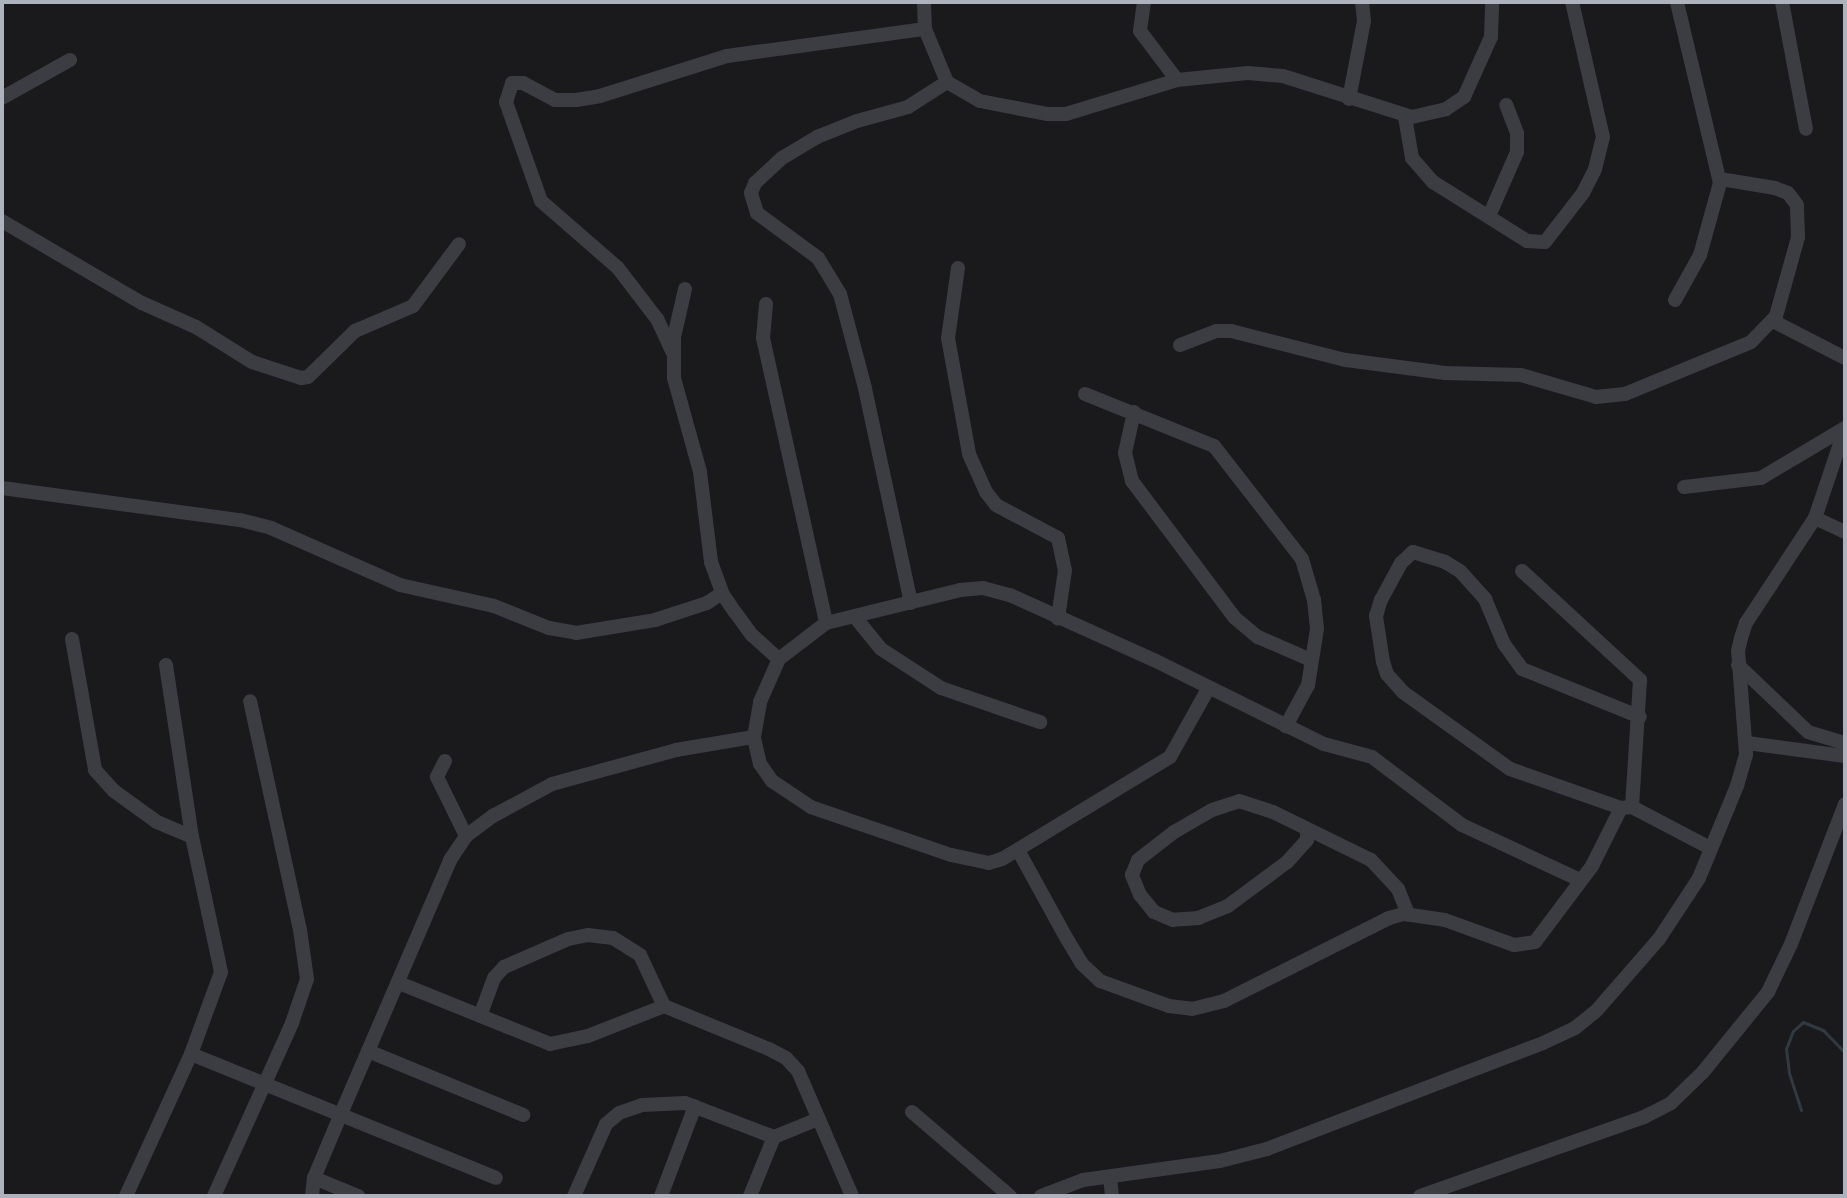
<!DOCTYPE html>
<style>
body{margin:0}
#map{position:relative;width:1847px;height:1198px;overflow:hidden;background:#1a1a1d;font-family:"DejaVu Sans",sans-serif}
div>[style]{position:absolute}
[style*='--x']{left:calc(var(--x)*1px);top:calc(var(--y)*1px);width:calc(var(--w)*1px);rotate:calc(var(--a)*1deg)}
.stream>*{height:3px;margin:-1.5px;padding:0 1.5px;transform-origin:1.5px;border-radius:1.5px;background:#303a42}
.minor>*{height:14px;margin:-7px;padding:0 7px;transform-origin:7px;border-radius:7px;background:#3b3d42}
span{translate:-50% -50%;white-space:nowrap;text-align:center;line-height:1.15;-webkit-text-stroke:6px #151518;paint-order:stroke}
.frame{position:absolute;inset:0;border:4px solid #adb2bc;pointer-events:none}
</style>
<div id="map">
<div class="stream">
<div style="--x:1801;--y:1110;--w:39;--a:-108"></div>
<div style="--x:1789;--y:1073;--w:24;--a:-97"></div>
<div style="--x:1786;--y:1049;--w:19;--a:-69"></div>
<div style="--x:1793;--y:1031;--w:13;--a:-42"></div>
<div style="--x:1803;--y:1022;--w:22;--a:22"></div>
<div style="--x:1823;--y:1030;--w:32;--a:46"></div>
</div>
<div class="minor">
<div style="--x:924;--y:2;--w:27;--a:88"></div>
<div style="--x:925;--y:29;--w:57;--a:67.5"></div>
<div style="--x:947;--y:82;--w:38;--a:30"></div>
<div style="--x:980;--y:101;--w:68;--a:11"></div>
<div style="--x:1047;--y:114;--w:19;--a:0"></div>
<div style="--x:1066;--y:114;--w:116;--a:-17"></div>
<div style="--x:1177;--y:80;--w:71;--a:-5.6"></div>
<div style="--x:1248;--y:73;--w:35;--a:5"></div>
<div style="--x:1283;--y:76;--w:135;--a:17.6"></div>
<div style="--x:1412;--y:117;--w:35;--a:-13"></div>
<div style="--x:1446;--y:109;--w:22;--a:-34"></div>
<div style="--x:1464;--y:97;--w:66;--a:-65.8"></div>
<div style="--x:1491;--y:37;--w:35;--a:-88"></div>
<div style="--x:1144;--y:2;--w:29;--a:98"></div>
<div style="--x:1140;--y:31;--w:61;--a:52.9"></div>
<div style="--x:1782;--y:2;--w:129;--a:79.3"></div>
<div style="--x:2;--y:98;--w:78;--a:-29.2"></div>
<div style="--x:1349;--y:99;--w:79;--a:-79.1"></div>
<div style="--x:1364;--y:21;--w:19;--a:-96"></div>
<div style="--x:1405;--y:117;--w:42;--a:80.3"></div>
<div style="--x:1412;--y:158;--w:32;--a:49"></div>
<div style="--x:1433;--y:182;--w:111;--a:32.1"></div>
<div style="--x:1527;--y:241;--w:18;--a:3"></div>
<div style="--x:1545;--y:242;--w:62;--a:-52.2"></div>
<div style="--x:1583;--y:193;--w:27;--a:-63"></div>
<div style="--x:1595;--y:169;--w:33;--a:-76"></div>
<div style="--x:1603;--y:137;--w:139;--a:-102.9"></div>
<div style="--x:1489;--y:216;--w:70;--a:-66.4"></div>
<div style="--x:1517;--y:152;--w:19;--a:-90"></div>
<div style="--x:1517;--y:133;--w:30;--a:-111"></div>
<div style="--x:2;--y:221;--w:162;--a:30.4"></div>
<div style="--x:142;--y:303;--w:59;--a:24"></div>
<div style="--x:196;--y:327;--w:66;--a:32"></div>
<div style="--x:252;--y:362;--w:52;--a:18.1"></div>
<div style="--x:301;--y:378;--w:7;--a:-8"></div>
<div style="--x:308;--y:377;--w:66;--a:-44.4"></div>
<div style="--x:355;--y:331;--w:63;--a:-23.3"></div>
<div style="--x:413;--y:306;--w:77;--a:-53.4"></div>
<div style="--x:958;--y:268;--w:71;--a:98.1"></div>
<div style="--x:948;--y:338;--w:118;--a:79.7"></div>
<div style="--x:969;--y:454;--w:42;--a:65.9"></div>
<div style="--x:986;--y:492;--w:16;--a:52"></div>
<div style="--x:996;--y:505;--w:70;--a:28"></div>
<div style="--x:1058;--y:538;--w:33;--a:78"></div>
<div style="--x:1065;--y:570;--w:49;--a:98.3"></div>
<div style="--x:685;--y:289;--w:49;--a:102.9"></div>
<div style="--x:674;--y:337;--w:41;--a:90"></div>
<div style="--x:674;--y:378;--w:98;--a:74.5"></div>
<div style="--x:700;--y:472;--w:91;--a:83"></div>
<div style="--x:711;--y:562;--w:33;--a:70"></div>
<div style="--x:722;--y:593;--w:23;--a:56"></div>
<div style="--x:735;--y:612;--w:29;--a:54"></div>
<div style="--x:752;--y:635;--w:36;--a:42"></div>
<div style="--x:1675;--y:300;--w:51;--a:-60.9"></div>
<div style="--x:1700;--y:255;--w:75;--a:-74.5"></div>
<div style="--x:1720;--y:183;--w:186;--a:-103.4"></div>
<div style="--x:766;--y:304;--w:34;--a:95"></div>
<div style="--x:763;--y:338;--w:292;--a:77.5"></div>
<div style="--x:1773;--y:321;--w:81;--a:27.2"></div>
<div style="--x:1180;--y:345;--w:39;--a:-21"></div>
<div style="--x:1216;--y:331;--w:15;--a:0"></div>
<div style="--x:1231;--y:331;--w:119;--a:14.2"></div>
<div style="--x:1346;--y:360;--w:100;--a:7.5"></div>
<div style="--x:1445;--y:373;--w:76;--a:1.5"></div>
<div style="--x:1521;--y:375;--w:78;--a:16.3"></div>
<div style="--x:1596;--y:397;--w:29;--a:-6"></div>
<div style="--x:1625;--y:394;--w:136;--a:-22.4"></div>
<div style="--x:1751;--y:342;--w:36;--a:-46"></div>
<div style="--x:1776;--y:316;--w:82;--a:-74.4"></div>
<div style="--x:1798;--y:237;--w:32;--a:-92"></div>
<div style="--x:1797;--y:205;--w:15;--a:-127"></div>
<div style="--x:1788;--y:193;--w:14;--a:-159"></div>
<div style="--x:1775;--y:188;--w:56;--a:-170.7"></div>
<div style="--x:673;--y:353;--w:38;--a:-115"></div>
<div style="--x:657;--y:319;--w:64;--a:-127.4"></div>
<div style="--x:618;--y:268;--w:102;--a:-139"></div>
<div style="--x:541;--y:201;--w:105;--a:-109.5"></div>
<div style="--x:506;--y:102;--w:20;--a:-72"></div>
<div style="--x:512;--y:83;--w:11;--a:0"></div>
<div style="--x:523;--y:83;--w:36;--a:28"></div>
<div style="--x:555;--y:100;--w:21;--a:0"></div>
<div style="--x:576;--y:100;--w:24;--a:-9"></div>
<div style="--x:600;--y:96;--w:133;--a:-17.5"></div>
<div style="--x:727;--y:56;--w:200;--a:-7.8"></div>
<div style="--x:1085;--y:394;--w:139;--a:22"></div>
<div style="--x:1214;--y:446;--w:143;--a:52.1"></div>
<div style="--x:1302;--y:559;--w:43;--a:73.7"></div>
<div style="--x:1314;--y:600;--w:29;--a:84"></div>
<div style="--x:1317;--y:629;--w:57;--a:99.1"></div>
<div style="--x:1308;--y:685;--w:47;--a:118.2"></div>
<div style="--x:1134;--y:412;--w:42;--a:102.4"></div>
<div style="--x:1125;--y:453;--w:29;--a:76"></div>
<div style="--x:1132;--y:481;--w:171;--a:53.1"></div>
<div style="--x:1235;--y:618;--w:30;--a:40"></div>
<div style="--x:1258;--y:637;--w:58;--a:23.5"></div>
<div style="--x:1684;--y:487;--w:78;--a:-6.7"></div>
<div style="--x:1761;--y:478;--w:98;--a:-30.8"></div>
<div style="--x:2;--y:488;--w:240;--a:7.7"></div>
<div style="--x:240;--y:520;--w:32;--a:14"></div>
<div style="--x:271;--y:528;--w:141;--a:23.8"></div>
<div style="--x:400;--y:585;--w:96;--a:12.6"></div>
<div style="--x:494;--y:606;--w:59;--a:21.8"></div>
<div style="--x:549;--y:628;--w:27;--a:10"></div>
<div style="--x:576;--y:633;--w:80;--a:-9.3"></div>
<div style="--x:655;--y:620;--w:55;--a:-18.1"></div>
<div style="--x:707;--y:603;--w:18;--a:-34"></div>
<div style="--x:1815;--y:518;--w:33;--a:25"></div>
<div style="--x:1522;--y:571;--w:161;--a:42.7"></div>
<div style="--x:1640;--y:680;--w:127;--a:93.6"></div>
<div style="--x:911;--y:603;--w:220;--a:-102.1"></div>
<div style="--x:865;--y:388;--w:97;--a:-104.9"></div>
<div style="--x:840;--y:294;--w:42;--a:-121.4"></div>
<div style="--x:818;--y:258;--w:76;--a:-143.6"></div>
<div style="--x:757;--y:213;--w:21;--a:-107"></div>
<div style="--x:751;--y:193;--w:11;--a:-68"></div>
<div style="--x:755;--y:183;--w:37;--a:-43"></div>
<div style="--x:782;--y:158;--w:41;--a:-31"></div>
<div style="--x:817;--y:137;--w:43;--a:-21.8"></div>
<div style="--x:857;--y:121;--w:53;--a:-15.4"></div>
<div style="--x:908;--y:107;--w:46;--a:-32.7"></div>
<div style="--x:855;--y:617;--w:41;--a:50.9"></div>
<div style="--x:881;--y:649;--w:72;--a:33"></div>
<div style="--x:941;--y:688;--w:105;--a:19"></div>
<div style="--x:72;--y:639;--w:133;--a:80"></div>
<div style="--x:95;--y:770;--w:28;--a:48"></div>
<div style="--x:114;--y:791;--w:53;--a:35.8"></div>
<div style="--x:157;--y:822;--w:38;--a:23"></div>
<div style="--x:1738;--y:665;--w:97;--a:43.7"></div>
<div style="--x:1808;--y:732;--w:39;--a:17"></div>
<div style="--x:1208;--y:689;--w:78;--a:119.2"></div>
<div style="--x:1170;--y:757;--w:197;--a:148.7"></div>
<div style="--x:1002;--y:859;--w:14;--a:163"></div>
<div style="--x:989;--y:863;--w:39;--a:-168"></div>
<div style="--x:951;--y:855;--w:148;--a:-161.1"></div>
<div style="--x:811;--y:807;--w:47;--a:-146.3"></div>
<div style="--x:772;--y:781;--w:21;--a:-125"></div>
<div style="--x:760;--y:764;--w:28;--a:-103"></div>
<div style="--x:754;--y:737;--w:36;--a:-80"></div>
<div style="--x:760;--y:702;--w:47;--a:-66.2"></div>
<div style="--x:779;--y:659;--w:59;--a:-37.5"></div>
<div style="--x:826;--y:623;--w:138;--a:-13.8"></div>
<div style="--x:960;--y:590;--w:23;--a:-5"></div>
<div style="--x:983;--y:588;--w:28;--a:15"></div>
<div style="--x:1010;--y:595;--w:158;--a:24.3"></div>
<div style="--x:1154;--y:660;--w:190;--a:26.3"></div>
<div style="--x:1324;--y:744;--w:50;--a:15.2"></div>
<div style="--x:1372;--y:757;--w:113;--a:37.1"></div>
<div style="--x:1462;--y:825;--w:130;--a:25"></div>
<div style="--x:1747;--y:743;--w:99;--a:7.6"></div>
<div style="--x:445;--y:761;--w:18;--a:117"></div>
<div style="--x:437;--y:777;--w:66;--a:63.8"></div>
<div style="--x:1621;--y:808;--w:118;--a:-160.6"></div>
<div style="--x:1510;--y:769;--w:132;--a:-144.3"></div>
<div style="--x:1403;--y:692;--w:24;--a:-132"></div>
<div style="--x:1387;--y:674;--w:13;--a:-108"></div>
<div style="--x:1383;--y:662;--w:47;--a:-98.7"></div>
<div style="--x:1376;--y:616;--w:17;--a:-73"></div>
<div style="--x:1381;--y:600;--w:42;--a:-61.6"></div>
<div style="--x:1401;--y:563;--w:16;--a:-43"></div>
<div style="--x:1413;--y:552;--w:34;--a:17"></div>
<div style="--x:1445;--y:562;--w:17;--a:31"></div>
<div style="--x:1460;--y:571;--w:38;--a:48"></div>
<div style="--x:1485;--y:599;--w:49;--a:67.1"></div>
<div style="--x:1504;--y:644;--w:31;--a:54"></div>
<div style="--x:1522;--y:669;--w:127;--a:22.1"></div>
<div style="--x:1307;--y:830;--w:10;--a:90"></div>
<div style="--x:1307;--y:840;--w:30;--a:132"></div>
<div style="--x:1287;--y:862;--w:74;--a:143.3"></div>
<div style="--x:1228;--y:906;--w:31;--a:158"></div>
<div style="--x:1199;--y:918;--w:26;--a:176"></div>
<div style="--x:1173;--y:920;--w:21;--a:-157"></div>
<div style="--x:1154;--y:912;--w:22;--a:-129"></div>
<div style="--x:1140;--y:895;--w:22;--a:-112"></div>
<div style="--x:1132;--y:875;--w:16;--a:-68"></div>
<div style="--x:1138;--y:860;--w:46;--a:-37.9"></div>
<div style="--x:1174;--y:832;--w:44;--a:-30.1"></div>
<div style="--x:1212;--y:810;--w:28;--a:-18"></div>
<div style="--x:1239;--y:801;--w:36;--a:18"></div>
<div style="--x:1273;--y:812;--w:109;--a:26.1"></div>
<div style="--x:1371;--y:860;--w:40;--a:47"></div>
<div style="--x:1398;--y:889;--w:27;--a:68"></div>
<div style="--x:1018;--y:850;--w:102;--a:61.2"></div>
<div style="--x:1067;--y:939;--w:29;--a:59"></div>
<div style="--x:1082;--y:964;--w:25;--a:43"></div>
<div style="--x:1100;--y:981;--w:73;--a:19.9"></div>
<div style="--x:1169;--y:1006;--w:23;--a:7"></div>
<div style="--x:1192;--y:1009;--w:33;--a:-14"></div>
<div style="--x:1224;--y:1001;--w:185;--a:-26.7"></div>
<div style="--x:1389;--y:918;--w:16;--a:-15"></div>
<div style="--x:1404;--y:914;--w:41;--a:8.3"></div>
<div style="--x:1445;--y:920;--w:73;--a:19.9"></div>
<div style="--x:1514;--y:945;--w:21;--a:-8"></div>
<div style="--x:1535;--y:942;--w:95;--a:-53.1"></div>
<div style="--x:1592;--y:866;--w:65;--a:-63.4"></div>
<div style="--x:1621;--y:808;--w:11;--a:-5"></div>
<div style="--x:1632;--y:807;--w:88;--a:27.7"></div>
<div style="--x:399;--y:983;--w:163;--a:22"></div>
<div style="--x:550;--y:1044;--w:39;--a:-12"></div>
<div style="--x:588;--y:1036;--w:82;--a:-21.5"></div>
<div style="--x:664;--y:1006;--w:113;--a:22.3"></div>
<div style="--x:769;--y:1049;--w:19;--a:28"></div>
<div style="--x:786;--y:1058;--w:18;--a:47"></div>
<div style="--x:798;--y:1071;--w:136;--a:66.6"></div>
<div style="--x:480;--y:1016;--w:40;--a:-69.8"></div>
<div style="--x:494;--y:978;--w:15;--a:-48"></div>
<div style="--x:504;--y:967;--w:70;--a:-23.6"></div>
<div style="--x:568;--y:939;--w:20;--a:-11"></div>
<div style="--x:588;--y:935;--w:25;--a:7"></div>
<div style="--x:613;--y:938;--w:32;--a:32"></div>
<div style="--x:640;--y:955;--w:56;--a:64.8"></div>
<div style="--x:368;--y:1051;--w:168;--a:22.4"></div>
<div style="--x:191;--y:1054;--w:329;--a:22.1"></div>
<div style="--x:912;--y:1112;--w:129;--a:40.6"></div>
<div style="--x:1110;--y:1177;--w:19;--a:84"></div>
<div style="--x:314;--y:1178;--w:48;--a:22.2"></div>
<div style="--x:126;--y:1196;--w:156;--a:-65.4"></div>
<div style="--x:191;--y:1054;--w:87;--a:-69.9"></div>
<div style="--x:221;--y:972;--w:138;--a:-102.1"></div>
<div style="--x:192;--y:837;--w:174;--a:-98.6"></div>
<div style="--x:214;--y:1196;--w:190;--a:-65.7"></div>
<div style="--x:292;--y:1023;--w:46;--a:-71.2"></div>
<div style="--x:307;--y:979;--w:49;--a:-98.1"></div>
<div style="--x:300;--y:930;--w:234;--a:-102.3"></div>
<div style="--x:312;--y:1196;--w:18;--a:-84"></div>
<div style="--x:314;--y:1178;--w:67;--a:-67.2"></div>
<div style="--x:340;--y:1116;--w:279;--a:-66.7"></div>
<div style="--x:450;--y:860;--w:29;--a:-56"></div>
<div style="--x:466;--y:836;--w:34;--a:-37"></div>
<div style="--x:493;--y:816;--w:67;--a:-28.5"></div>
<div style="--x:552;--y:784;--w:129;--a:-15.3"></div>
<div style="--x:676;--y:750;--w:79;--a:-9.5"></div>
<div style="--x:574;--y:1196;--w:79;--a:-66"></div>
<div style="--x:606;--y:1124;--w:17;--a:-40"></div>
<div style="--x:619;--y:1113;--w:24;--a:-19"></div>
<div style="--x:642;--y:1105;--w:43;--a:-2.7"></div>
<div style="--x:685;--y:1103;--w:95;--a:20.9"></div>
<div style="--x:661;--y:1196;--w:96;--a:-69.3"></div>
<div style="--x:750;--y:1196;--w:64;--a:-67.9"></div>
<div style="--x:774;--y:1137;--w:48;--a:-22.2"></div>
<div style="--x:1041;--y:1196;--w:45;--a:-20.9"></div>
<div style="--x:1083;--y:1180;--w:138;--a:-7.9"></div>
<div style="--x:1220;--y:1161;--w:49;--a:-14.3"></div>
<div style="--x:1267;--y:1149;--w:296;--a:-21"></div>
<div style="--x:1543;--y:1043;--w:35;--a:-25"></div>
<div style="--x:1575;--y:1028;--w:28;--a:-39"></div>
<div style="--x:1597;--y:1010;--w:94;--a:-48.9"></div>
<div style="--x:1659;--y:939;--w:73;--a:-56.7"></div>
<div style="--x:1699;--y:878;--w:100;--a:-67.6"></div>
<div style="--x:1737;--y:786;--w:33;--a:-74"></div>
<div style="--x:1746;--y:754;--w:103;--a:-94.4"></div>
<div style="--x:1738;--y:651;--w:13;--a:-77"></div>
<div style="--x:1741;--y:638;--w:16;--a:-72"></div>
<div style="--x:1746;--y:623;--w:126;--a:-56.7"></div>
<div style="--x:1815;--y:518;--w:94;--a:-71.4"></div>
<div style="--x:1420;--y:1196;--w:238;--a:-19.4"></div>
<div style="--x:1644;--y:1117;--w:30;--a:-27"></div>
<div style="--x:1671;--y:1103;--w:45;--a:-44.1"></div>
<div style="--x:1703;--y:1072;--w:103;--a:-50.9"></div>
<div style="--x:1768;--y:992;--w:53;--a:-64.4"></div>
<div style="--x:1791;--y:944;--w:150;--a:-68.9"></div>
</div>
<div class="frame"></div>
</div>
